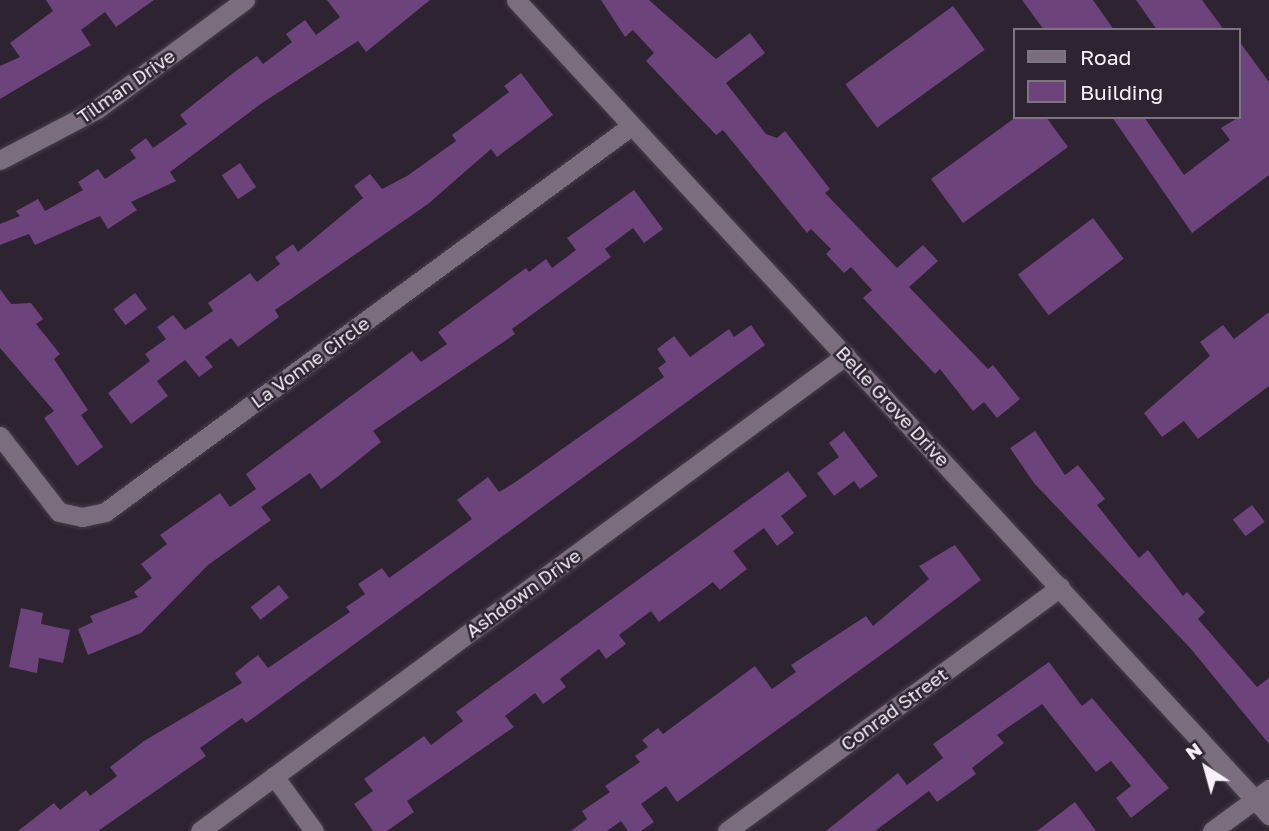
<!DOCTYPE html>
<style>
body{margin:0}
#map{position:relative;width:1269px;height:831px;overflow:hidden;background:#2d2331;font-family:"Golos Text",sans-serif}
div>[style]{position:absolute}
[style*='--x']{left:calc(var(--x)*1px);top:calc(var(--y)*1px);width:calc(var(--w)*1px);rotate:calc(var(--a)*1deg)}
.building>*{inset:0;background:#6c437a;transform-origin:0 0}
.roads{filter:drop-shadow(0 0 2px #483e4b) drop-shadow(0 0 2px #483e4b)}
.minor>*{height:19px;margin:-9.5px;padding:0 9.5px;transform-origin:9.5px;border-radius:9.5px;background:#7a6d7e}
span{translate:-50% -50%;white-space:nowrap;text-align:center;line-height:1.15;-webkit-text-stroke:5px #2d2331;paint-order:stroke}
.street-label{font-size:19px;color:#f8f1fb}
.legend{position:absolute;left:1013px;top:28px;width:228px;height:91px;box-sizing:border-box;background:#2d2331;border:2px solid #7e7582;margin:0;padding:9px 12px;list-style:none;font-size:21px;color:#f8f1fb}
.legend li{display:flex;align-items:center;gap:14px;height:35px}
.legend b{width:35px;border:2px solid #7e7582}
.north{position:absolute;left:1171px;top:733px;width:70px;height:70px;-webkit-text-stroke:5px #2d2331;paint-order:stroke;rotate:324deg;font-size:19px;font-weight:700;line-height:28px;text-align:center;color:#f8f1fb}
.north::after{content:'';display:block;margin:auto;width:24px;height:32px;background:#f8f1fb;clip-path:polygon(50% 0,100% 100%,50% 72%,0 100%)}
</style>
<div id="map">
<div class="building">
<div style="clip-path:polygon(46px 0,154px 0,116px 27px,105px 12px,81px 30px,91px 45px,0 99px,0 66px,20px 57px,10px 43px,53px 11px)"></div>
<div style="clip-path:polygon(327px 0,430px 0,366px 52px,358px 41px,262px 103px,170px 172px,176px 181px,131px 202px,137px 210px,108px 229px,100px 216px,35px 245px,29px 234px,0 245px,0 224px,20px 216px,16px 211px,38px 199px,45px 211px,83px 190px,78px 182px,98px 169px,105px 179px,136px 158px,130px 150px,146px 138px,153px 148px,187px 124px,180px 115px,237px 70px,257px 56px,263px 64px,292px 42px,286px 34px,305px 20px,316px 35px,340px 17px)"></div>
<div style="clip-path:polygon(601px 0,649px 0,716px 59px,750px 33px,765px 53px,726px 83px,766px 134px,777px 138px,785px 131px,830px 189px,825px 193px,897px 268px,923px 245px,938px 261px,909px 287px,988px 369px,993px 365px,1020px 399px,997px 418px,984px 402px,973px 411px,940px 369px,935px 374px,863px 298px,872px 290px,851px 267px,844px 273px,826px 254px,831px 249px,811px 229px,807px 233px,723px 130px,716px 135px,646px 61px,654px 53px,633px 30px,625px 37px)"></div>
<div style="clip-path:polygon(1022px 0,1093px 0,1114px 30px,1044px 30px)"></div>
<div style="clip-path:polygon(1136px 0,1202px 0,1224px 30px,1157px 30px)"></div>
<div style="left:953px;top:6px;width:54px;height:133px;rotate:54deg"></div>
<div style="clip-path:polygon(1239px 41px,1269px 82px,1269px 175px,1192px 233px,1112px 117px,1144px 117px,1184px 175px,1230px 140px,1221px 128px,1239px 117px)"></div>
<div style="clip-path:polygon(521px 73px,553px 115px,497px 157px,491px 149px,428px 204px,275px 310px,279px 317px,238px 347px,231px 338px,205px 357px,213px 367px,199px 377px,185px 360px,157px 381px,168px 396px,131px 424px,108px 393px,150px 361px,145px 354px,166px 339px,157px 327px,173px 315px,185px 330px,213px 311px,208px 303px,250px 273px,257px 282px,280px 264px,275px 257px,293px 244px,298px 252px,363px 198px,354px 186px,370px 174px,382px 189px,407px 176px,456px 141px,452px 135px,509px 92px,504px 86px)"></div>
<div style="clip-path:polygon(1016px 117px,1046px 117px,1068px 147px,963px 223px,931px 179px)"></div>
<div style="left:240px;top:163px;width:29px;height:22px;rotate:56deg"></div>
<div style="clip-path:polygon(634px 190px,663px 229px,644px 243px,633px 228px,605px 249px,611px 257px,512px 329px,515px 334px,373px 431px,381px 442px,336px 478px,321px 489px,310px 473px,261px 507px,271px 520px,208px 565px,141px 633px,88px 655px,78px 629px,93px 622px,90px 616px,138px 597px,134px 592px,152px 578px,141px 564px,167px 544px,160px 535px,220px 493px,230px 507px,256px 489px,246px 474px,412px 351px,421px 362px,447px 344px,438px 332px,526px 268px,529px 272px,546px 259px,552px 268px,576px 250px,567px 238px)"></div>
<div style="left:1093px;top:218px;width:51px;height:94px;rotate:53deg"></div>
<div style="clip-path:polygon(0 289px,11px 304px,31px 303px,43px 319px,36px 324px,60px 354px,54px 359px,88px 410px,81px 415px,103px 447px,77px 466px,44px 418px,54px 411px,0 348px)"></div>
<div style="left:135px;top:293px;width:20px;height:27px;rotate:53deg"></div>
<div style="clip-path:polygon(1269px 312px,1269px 386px,1198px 439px,1184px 421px,1162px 437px,1144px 413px,1210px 356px,1200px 342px,1223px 325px,1234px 339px)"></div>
<div style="clip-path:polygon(751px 325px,765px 345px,246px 723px,242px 718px,200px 748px,206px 756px,98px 831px,18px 831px,54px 803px,60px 810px,86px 790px,90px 796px,117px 776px,110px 767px,144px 741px,242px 683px,235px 673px,258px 655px,268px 668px,350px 612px,346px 607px,365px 594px,358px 584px,382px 568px,389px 578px,472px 519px,457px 500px,488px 477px,499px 492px,514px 483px,664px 377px,658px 368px,666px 362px,657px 349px,674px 336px,690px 357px,729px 329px,734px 337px)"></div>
<div style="clip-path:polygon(844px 431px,878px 476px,860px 489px,854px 481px,834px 496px,817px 473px,839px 457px,829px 443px)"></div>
<div style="clip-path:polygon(1035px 431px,1065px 475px,1078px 465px,1105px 499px,1097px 505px,1139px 558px,1148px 550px,1183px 596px,1187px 592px,1205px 612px,1198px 619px,1257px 687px,1269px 678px,1269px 744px,1191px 649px,1034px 483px,1010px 448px)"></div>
<div style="clip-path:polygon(788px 471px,807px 496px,781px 516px,794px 533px,777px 546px,764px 528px,733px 551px,747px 569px,720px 590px,713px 582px,659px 622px,651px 611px,619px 635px,626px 644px,606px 659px,599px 649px,560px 679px,566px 687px,543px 704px,535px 693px,505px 716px,514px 727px,407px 801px,414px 812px,387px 831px,373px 831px,354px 804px,373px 791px,364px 779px,424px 736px,431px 745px,463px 721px,456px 712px)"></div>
<div style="left:1252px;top:505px;width:21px;height:24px;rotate:53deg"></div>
<div style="clip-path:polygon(955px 545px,981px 580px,896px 644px,677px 802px,666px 786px,641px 804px,654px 822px,641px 831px,628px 831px,621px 821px,607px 831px,571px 831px,587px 819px,582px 811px,610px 792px,605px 786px,640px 762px,635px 756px,648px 747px,642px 740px,658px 728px,663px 734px,755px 666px,772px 689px,796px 672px,791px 665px,866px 616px,873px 626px,929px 579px,919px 566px)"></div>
<div style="left:279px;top:585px;width:16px;height:36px;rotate:52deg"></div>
<div style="clip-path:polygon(21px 608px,43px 613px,41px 624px,70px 630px,63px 663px,39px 658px,37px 673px,9px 667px)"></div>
<div style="clip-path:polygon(1049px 662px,1082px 706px,1092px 698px,1169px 788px,1131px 818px,1116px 798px,1131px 786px,1111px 761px,1096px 772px,1042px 704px,997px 735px,1004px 743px,972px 768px,976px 774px,937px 802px,929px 791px,875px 831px,826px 831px,898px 773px,907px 785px,943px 758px,933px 744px)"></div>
<div style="clip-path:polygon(1075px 802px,1096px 831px,1037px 831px)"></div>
</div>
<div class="roads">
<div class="minor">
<div style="--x:516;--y:0;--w:1110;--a:47.26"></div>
<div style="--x:0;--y:160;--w:110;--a:-27.7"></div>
<div style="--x:97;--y:109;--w:184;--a:-36.4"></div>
<div style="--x:0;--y:436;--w:96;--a:52.2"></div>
<div style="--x:59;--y:512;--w:24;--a:12"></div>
<div style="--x:82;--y:517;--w:24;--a:-12"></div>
<div style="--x:105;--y:512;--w:652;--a:-36.27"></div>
<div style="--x:274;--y:776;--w:68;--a:54"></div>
<div style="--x:200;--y:831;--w:802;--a:-36.38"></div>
<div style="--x:727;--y:831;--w:413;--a:-36.2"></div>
<div style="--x:1212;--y:831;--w:71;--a:-36.4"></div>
</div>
</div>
<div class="street-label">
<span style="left:126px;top:86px;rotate:-35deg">Tilman Drive</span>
<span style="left:310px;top:362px;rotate:-36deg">La Vonne Circle</span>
<span style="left:893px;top:406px;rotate:47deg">Belle Grove Drive</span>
<span style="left:523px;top:593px;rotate:-36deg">Ashdown Drive</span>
<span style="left:894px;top:709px;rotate:-36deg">Conrad Street</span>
</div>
<ul class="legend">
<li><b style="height:9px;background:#7a6d7e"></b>Road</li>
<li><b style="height:19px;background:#6c437a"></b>Building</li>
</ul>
<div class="north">N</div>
</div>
